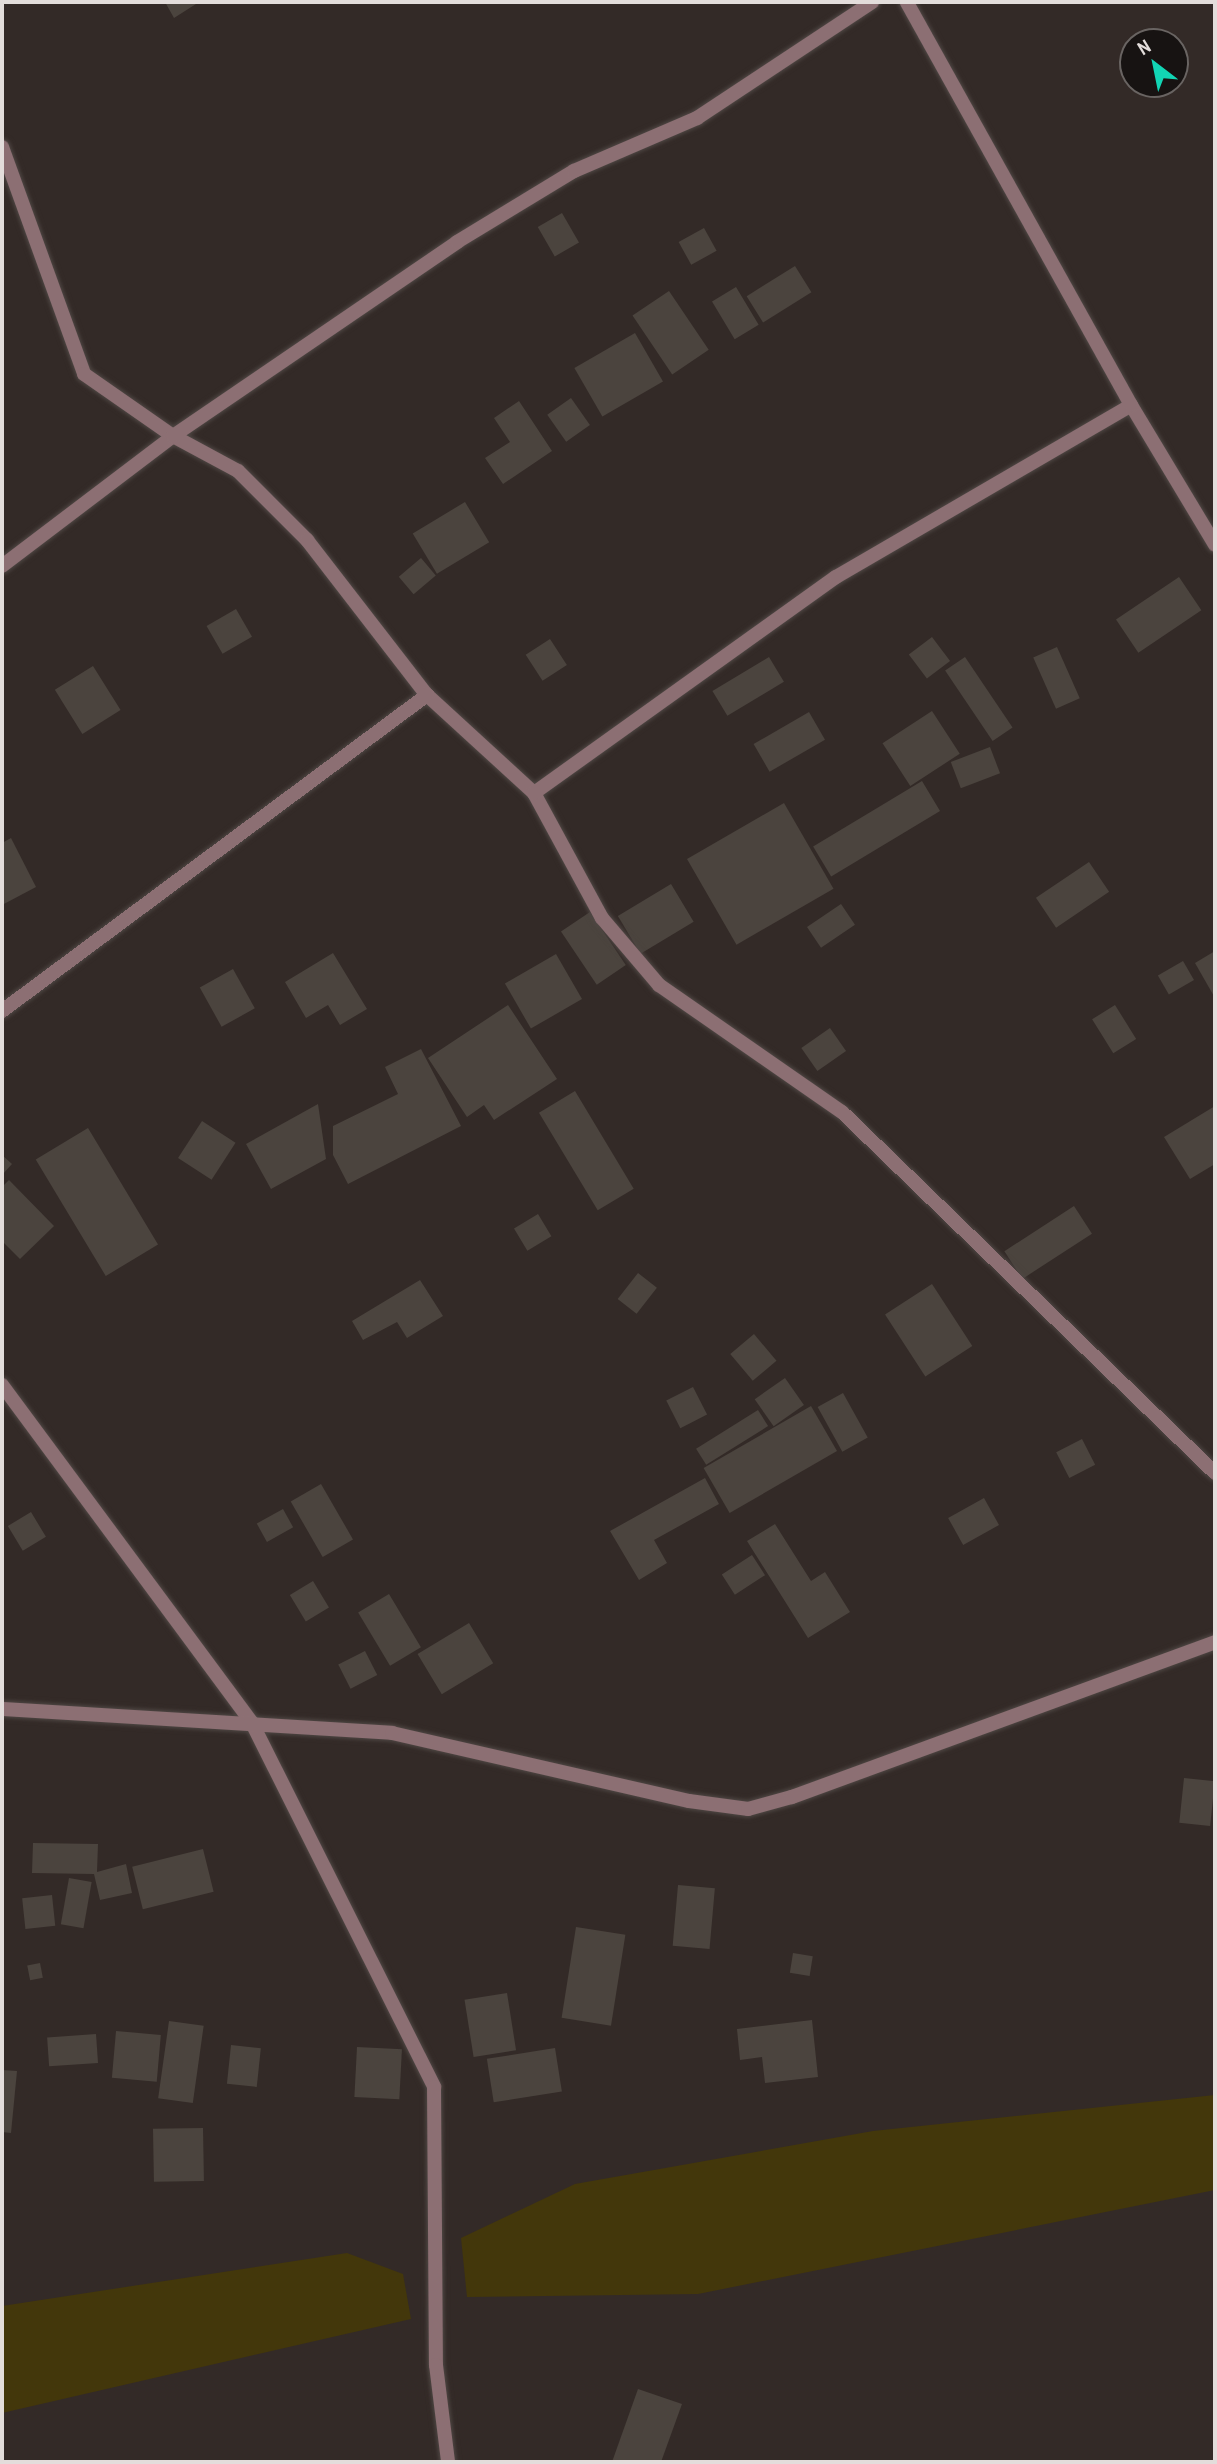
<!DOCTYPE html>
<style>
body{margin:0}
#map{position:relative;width:1217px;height:2464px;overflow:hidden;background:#332a27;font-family:"Archivo Narrow",sans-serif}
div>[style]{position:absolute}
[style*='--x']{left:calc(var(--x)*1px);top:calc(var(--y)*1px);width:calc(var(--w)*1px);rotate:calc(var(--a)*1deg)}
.green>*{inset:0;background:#43370b}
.building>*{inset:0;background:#4b443e;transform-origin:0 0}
.roads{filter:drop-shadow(0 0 2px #4f4744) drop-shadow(0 0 2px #4f4744)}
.minor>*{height:14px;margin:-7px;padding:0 7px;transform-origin:7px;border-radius:7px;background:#8c6f73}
span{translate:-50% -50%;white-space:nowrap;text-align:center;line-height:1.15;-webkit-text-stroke:7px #171312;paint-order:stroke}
.frame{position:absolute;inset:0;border:4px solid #e3dddb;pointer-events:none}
.north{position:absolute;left:1119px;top:28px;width:70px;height:70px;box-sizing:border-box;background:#171312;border:2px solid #696462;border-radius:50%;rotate:328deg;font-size:19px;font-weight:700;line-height:28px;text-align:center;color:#e3dddb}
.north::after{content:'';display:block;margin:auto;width:24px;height:32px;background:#12d5b4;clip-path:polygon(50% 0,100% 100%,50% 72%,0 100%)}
</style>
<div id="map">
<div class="green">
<div style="clip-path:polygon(1215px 2095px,1215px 2190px,698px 2294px,467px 2297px,461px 2238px,575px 2184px,873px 2131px)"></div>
<div style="clip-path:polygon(347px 2253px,403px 2274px,411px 2319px,2px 2413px,2px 2306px)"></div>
</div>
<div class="building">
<div style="clip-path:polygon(165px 2px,194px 2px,196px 4px,174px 18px)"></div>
<div style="left:562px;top:213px;width:34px;height:28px;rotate:60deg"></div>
<div style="left:704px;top:228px;width:26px;height:29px;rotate:61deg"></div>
<div style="left:795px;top:266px;width:31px;height:57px;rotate:58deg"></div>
<div style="left:736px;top:287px;width:44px;height:28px;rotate:59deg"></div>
<div style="left:669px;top:291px;width:71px;height:44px;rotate:56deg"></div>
<div style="left:635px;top:333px;width:56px;height:70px;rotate:60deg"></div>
<div style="left:571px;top:398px;width:33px;height:29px;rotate:55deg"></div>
<div style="clip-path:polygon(519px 401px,552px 451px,503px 484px,485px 458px,510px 442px,494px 418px)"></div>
<div style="left:465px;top:502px;width:47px;height:61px;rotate:59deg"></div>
<div style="left:421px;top:558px;width:23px;height:29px;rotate:50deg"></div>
<div style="left:1179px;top:577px;width:40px;height:76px;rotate:56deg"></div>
<div style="left:236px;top:609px;width:32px;height:34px;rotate:60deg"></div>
<div style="left:932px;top:637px;width:30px;height:29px;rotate:53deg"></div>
<div style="left:550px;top:639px;width:31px;height:29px;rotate:57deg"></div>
<div style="left:1057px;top:647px;width:56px;height:26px;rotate:66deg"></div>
<div style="left:769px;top:657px;width:29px;height:66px;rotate:59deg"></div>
<div style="left:965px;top:657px;width:85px;height:24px;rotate:56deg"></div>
<div style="left:93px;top:666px;width:52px;height:45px;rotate:58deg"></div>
<div style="left:932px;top:711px;width:51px;height:59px;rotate:57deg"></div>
<div style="left:809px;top:712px;width:32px;height:64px;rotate:60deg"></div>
<div style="left:990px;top:747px;width:28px;height:42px;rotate:69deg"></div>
<div style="left:922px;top:781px;width:35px;height:127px;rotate:59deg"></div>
<div style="left:784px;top:803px;width:99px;height:112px;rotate:60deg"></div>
<div style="clip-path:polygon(11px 838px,36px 887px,2px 905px,2px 843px)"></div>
<div style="left:1089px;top:862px;width:36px;height:64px;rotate:56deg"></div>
<div style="left:671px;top:884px;width:44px;height:62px;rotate:59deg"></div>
<div style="left:841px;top:904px;width:25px;height:41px;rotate:56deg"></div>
<div style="left:590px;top:912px;width:64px;height:35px;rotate:56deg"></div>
<div style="clip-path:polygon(1215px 951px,1215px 998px,1195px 963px)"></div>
<div style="clip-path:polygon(333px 953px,367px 1009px,340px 1025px,328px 1005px,306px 1018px,285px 982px)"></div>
<div style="left:556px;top:954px;width:52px;height:59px;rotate:60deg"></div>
<div style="left:1183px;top:961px;width:22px;height:29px;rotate:60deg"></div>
<div style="left:233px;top:969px;width:45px;height:38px;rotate:61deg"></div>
<div style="clip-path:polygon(508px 1005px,557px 1079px,494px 1120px,484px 1105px,467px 1117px,428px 1058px)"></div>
<div style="left:1115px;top:1005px;width:40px;height:27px;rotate:58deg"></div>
<div style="left:830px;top:1028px;width:28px;height:35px;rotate:55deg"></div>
<div style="clip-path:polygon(421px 1049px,461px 1126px,348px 1184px,333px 1155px,333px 1126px,398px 1094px,385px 1067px)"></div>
<div style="left:575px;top:1091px;width:114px;height:42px;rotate:59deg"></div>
<div style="clip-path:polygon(318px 1104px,326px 1159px,271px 1189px,246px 1144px)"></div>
<div style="clip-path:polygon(1215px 1106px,1215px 1164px,1190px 1179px,1164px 1137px)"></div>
<div style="left:202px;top:1121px;width:40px;height:44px;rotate:33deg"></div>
<div style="left:88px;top:1128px;width:136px;height:61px;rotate:59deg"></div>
<div style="clip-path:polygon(2px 1155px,12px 1164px,2px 1175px)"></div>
<div style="clip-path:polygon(9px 1180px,54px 1226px,20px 1259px,2px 1241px,2px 1187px)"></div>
<div style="left:1074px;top:1206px;width:33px;height:83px;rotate:57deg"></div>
<div style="left:538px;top:1214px;width:26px;height:28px;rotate:59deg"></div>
<div style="left:638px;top:1273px;width:24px;height:33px;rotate:38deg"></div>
<div style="clip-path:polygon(420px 1280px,443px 1316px,407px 1338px,397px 1322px,363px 1340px,352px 1321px)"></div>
<div style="left:932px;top:1284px;width:74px;height:56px;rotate:57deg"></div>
<div style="left:754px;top:1334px;width:35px;height:31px;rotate:50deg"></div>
<div style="left:785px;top:1378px;width:33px;height:37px;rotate:55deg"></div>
<div style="left:693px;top:1387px;width:31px;height:30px;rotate:63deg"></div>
<div style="left:843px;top:1393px;width:51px;height:29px;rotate:61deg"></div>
<div style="left:811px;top:1406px;width:52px;height:124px;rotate:60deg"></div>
<div style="left:758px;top:1410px;width:19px;height:73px;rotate:58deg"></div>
<div style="left:1082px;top:1439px;width:29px;height:29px;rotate:63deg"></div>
<div style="clip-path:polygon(705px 1478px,719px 1504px,654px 1540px,667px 1563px,639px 1580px,610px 1531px)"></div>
<div style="left:321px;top:1484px;width:64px;height:35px;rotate:60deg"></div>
<div style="left:984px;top:1498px;width:31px;height:41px;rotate:61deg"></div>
<div style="left:283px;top:1509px;width:21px;height:30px;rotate:61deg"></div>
<div style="left:31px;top:1512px;width:29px;height:27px;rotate:59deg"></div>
<div style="clip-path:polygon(775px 1524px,811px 1581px,825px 1572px,850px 1612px,808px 1638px,747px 1541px)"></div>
<div style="left:752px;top:1555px;width:24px;height:36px;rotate:57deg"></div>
<div style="left:313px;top:1581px;width:31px;height:27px;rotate:59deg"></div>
<div style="left:389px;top:1594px;width:62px;height:36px;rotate:59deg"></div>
<div style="left:469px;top:1623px;width:47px;height:60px;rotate:59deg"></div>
<div style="left:365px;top:1651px;width:27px;height:30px;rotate:63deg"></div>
<div style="left:1184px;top:1778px;width:31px;height:45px;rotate:6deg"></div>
<div style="clip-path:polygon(33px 1843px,98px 1844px,97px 1872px,126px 1864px,132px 1893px,100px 1900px,94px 1874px,32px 1873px)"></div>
<div style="left:203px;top:1849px;width:44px;height:73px;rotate:76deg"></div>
<div style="left:69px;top:1878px;width:23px;height:47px;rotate:10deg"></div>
<div style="left:678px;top:1885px;width:37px;height:61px;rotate:5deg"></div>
<div style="left:52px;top:1895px;width:31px;height:30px;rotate:84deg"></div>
<div style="left:576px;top:1927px;width:50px;height:92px;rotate:9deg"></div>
<div style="left:793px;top:1953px;width:20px;height:20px;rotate:9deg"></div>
<div style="left:40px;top:1963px;width:15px;height:13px;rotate:79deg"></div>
<div style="left:507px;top:1993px;width:58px;height:43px;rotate:81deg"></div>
<div style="clip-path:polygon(812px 2020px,818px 2077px,765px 2083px,762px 2057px,740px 2060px,737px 2029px)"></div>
<div style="left:169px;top:2021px;width:35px;height:78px;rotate:8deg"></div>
<div style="left:116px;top:2031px;width:45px;height:47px;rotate:5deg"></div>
<div style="left:96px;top:2034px;width:29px;height:49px;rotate:86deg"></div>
<div style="left:231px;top:2045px;width:30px;height:39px;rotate:6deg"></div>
<div style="left:357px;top:2047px;width:45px;height:50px;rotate:3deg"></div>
<div style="left:555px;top:2048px;width:44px;height:69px;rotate:81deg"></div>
<div style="clip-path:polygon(2px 2070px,17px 2071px,11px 2133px,2px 2132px)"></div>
<div style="left:203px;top:2128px;width:53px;height:50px;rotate:89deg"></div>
<div style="clip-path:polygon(638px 2389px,682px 2404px,661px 2462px,612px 2462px)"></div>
</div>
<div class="roads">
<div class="minor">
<div style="--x:2;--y:147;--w:241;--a:70.1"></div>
<div style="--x:84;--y:374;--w:108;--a:34.9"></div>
<div style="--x:173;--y:436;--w:74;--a:28.3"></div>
<div style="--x:238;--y:471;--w:98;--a:45"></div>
<div style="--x:307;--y:540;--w:196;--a:52.3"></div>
<div style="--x:427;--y:695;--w:145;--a:42.5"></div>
<div style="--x:534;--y:793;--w:142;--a:61.5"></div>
<div style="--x:602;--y:918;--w:88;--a:49.6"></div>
<div style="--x:659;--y:985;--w:223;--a:34.8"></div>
<div style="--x:842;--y:1112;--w:519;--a:44.06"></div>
<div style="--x:1131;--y:405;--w:163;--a:59"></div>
<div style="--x:2;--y:566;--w:215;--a:-37.2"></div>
<div style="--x:173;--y:436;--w:344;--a:-34.3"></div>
<div style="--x:457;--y:242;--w:137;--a:-31.3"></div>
<div style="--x:574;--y:171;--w:134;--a:-23.3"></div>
<div style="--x:697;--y:118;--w:210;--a:-33.5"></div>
<div style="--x:534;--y:793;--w:371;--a:-35.6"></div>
<div style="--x:836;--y:577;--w:341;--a:-30.2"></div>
<div style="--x:1131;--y:405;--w:461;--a:-119.1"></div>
<div style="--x:2;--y:1011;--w:530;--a:-36.63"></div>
<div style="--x:2;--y:1385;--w:420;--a:53.5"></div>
<div style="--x:252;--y:1723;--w:407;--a:63.4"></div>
<div style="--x:434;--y:2087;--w:278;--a:89.6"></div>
<div style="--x:436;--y:2365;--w:98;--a:82.9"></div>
<div style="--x:2;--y:1709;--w:391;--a:3.5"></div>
<div style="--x:392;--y:1733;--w:305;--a:12.9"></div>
<div style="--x:689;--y:1801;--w:60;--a:7.7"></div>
<div style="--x:748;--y:1809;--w:46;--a:-15.3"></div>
<div style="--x:792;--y:1797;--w:451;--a:-20.1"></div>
</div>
</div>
<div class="frame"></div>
<div class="north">N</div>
</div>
